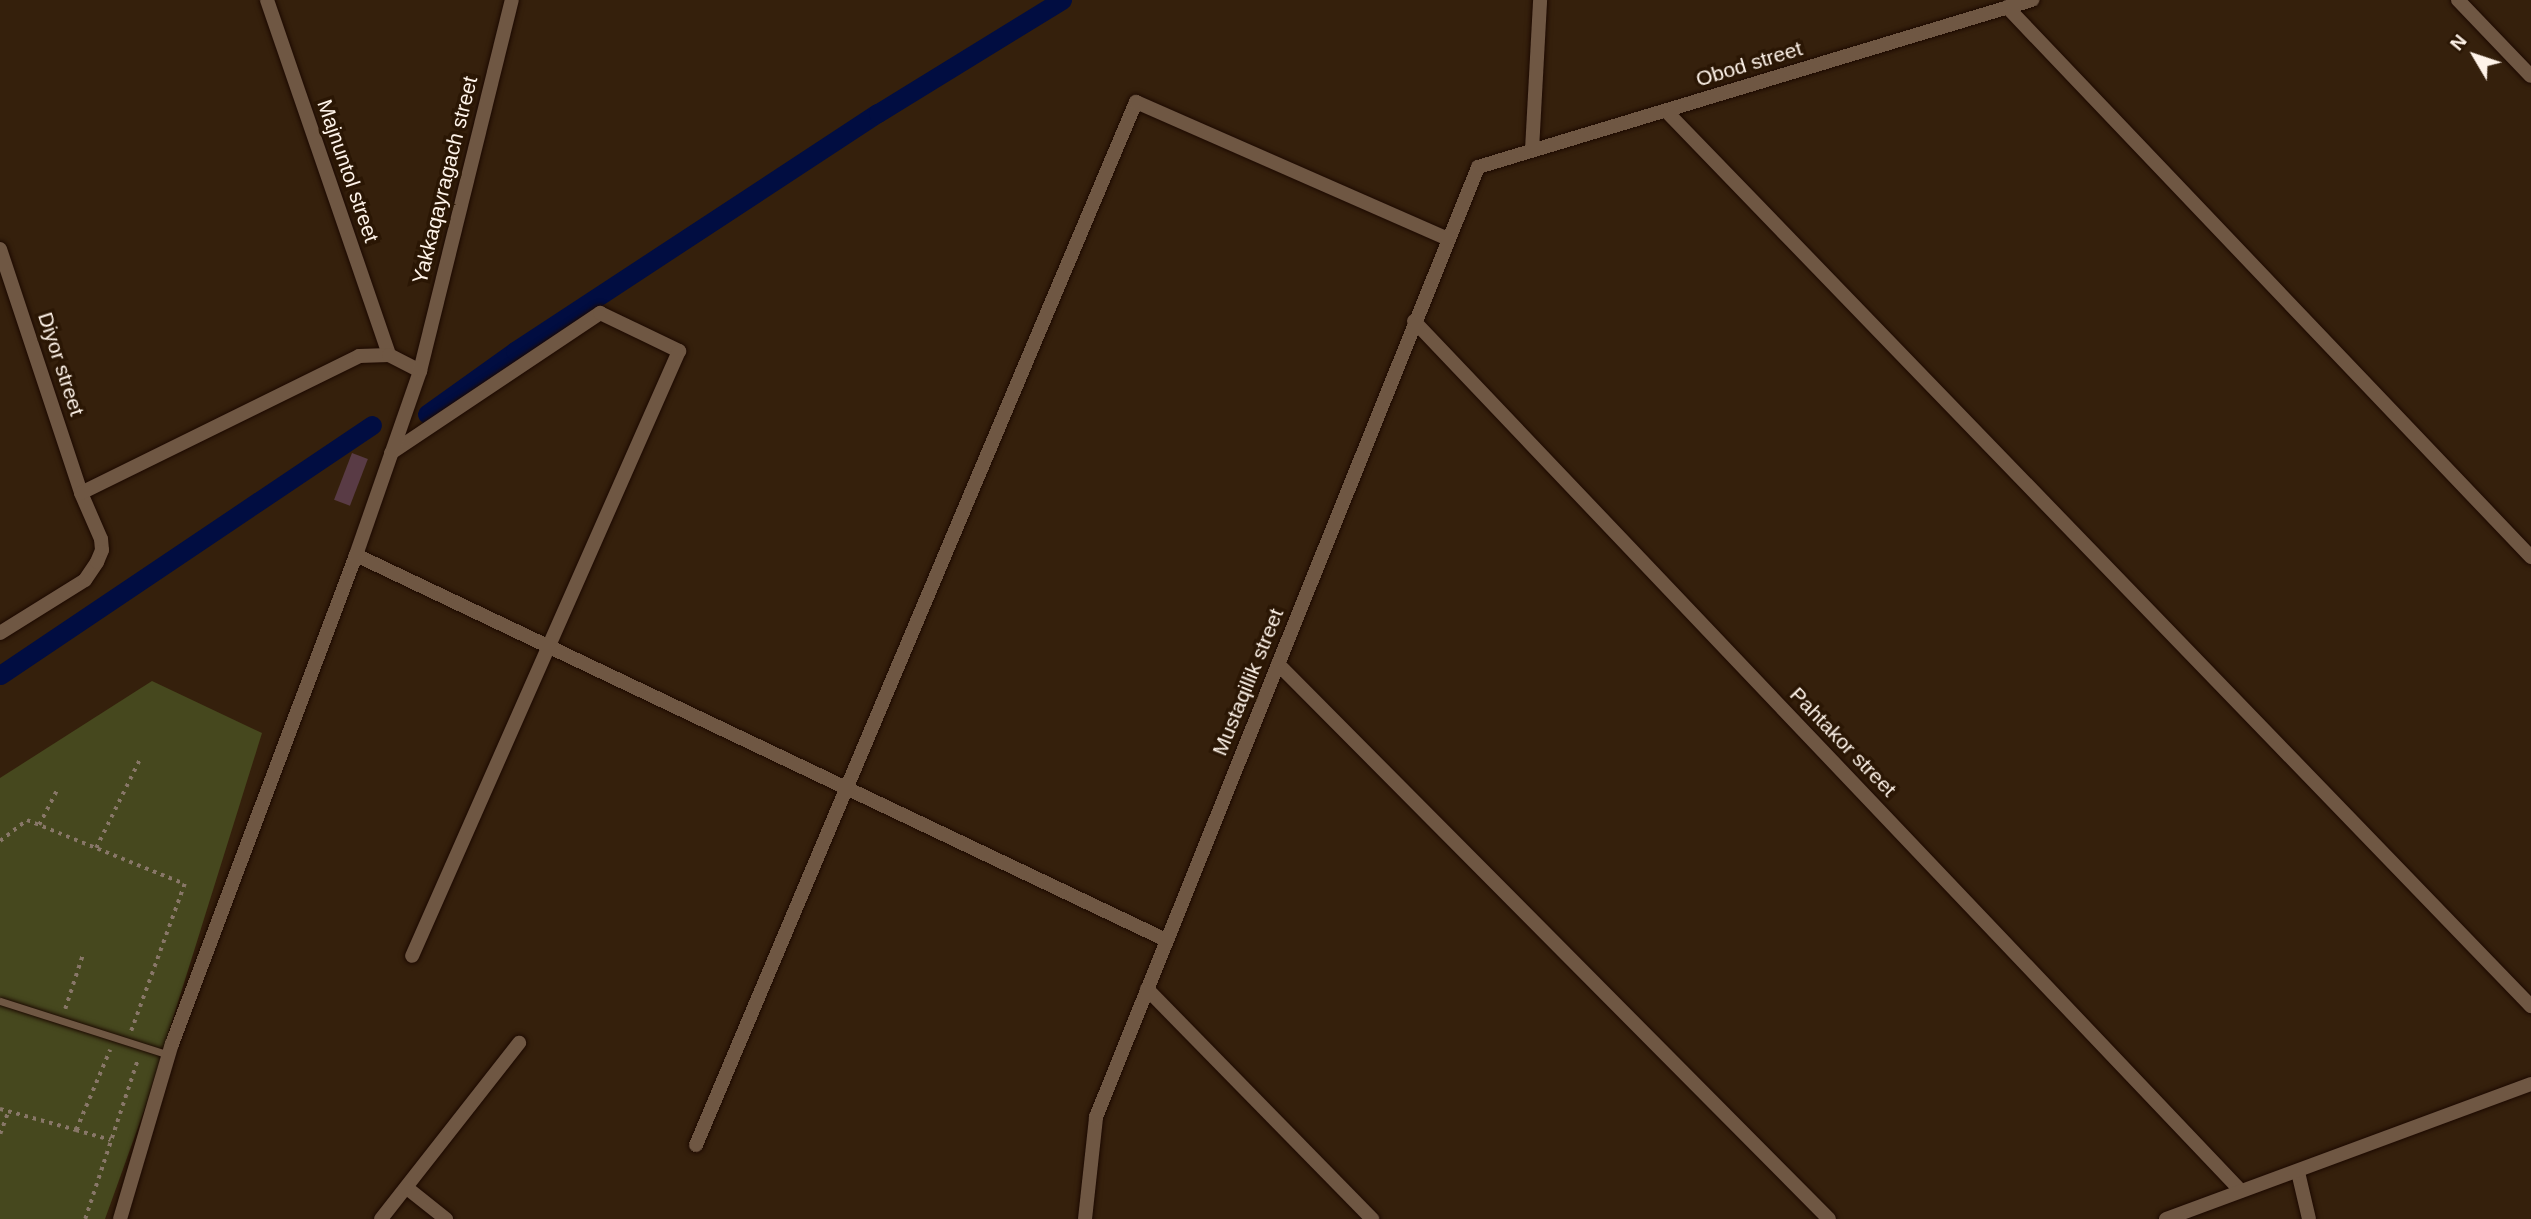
<!DOCTYPE html>
<style>
body{margin:0}
#map{position:relative;width:2531px;height:1219px;overflow:hidden;background:#35200c;font-family:Helvetica,sans-serif}
div>[style]{position:absolute}
[style*='--x']{left:calc(var(--x)*1px);top:calc(var(--y)*1px);width:calc(var(--w)*1px);rotate:calc(var(--a)*1deg)}
.green>*{inset:0;background:#46481e}
.canal>*{height:19px;margin:-9.5px;padding:0 9.5px;transform-origin:9.5px;border-radius:9.5px;background:#010d41}
.building>*{inset:0;background:#593b45;transform-origin:0 0}
.path>*{height:3.5px;margin-top:-1.75px;transform-origin:0;background:repeating-linear-gradient(90deg,#887768 0 3.5px,transparent 0 8.5px)}
.roads{filter:drop-shadow(0 0 2px #1c0900) drop-shadow(0 0 2px #1c0900)}
.service>*{height:7px;margin:-3.5px;padding:0 3.5px;transform-origin:3.5px;border-radius:3.5px;background:#6f5743}
.minor>*{height:14px;margin:-7px;padding:0 7px;transform-origin:7px;border-radius:7px;background:#6f5743}
span{translate:-50% -50%;white-space:nowrap;text-align:center;line-height:1.15;-webkit-text-stroke:7px #2a1604;paint-order:stroke}
.street-label{font-size:21px;color:#fef3e9}
.north{position:absolute;left:2440px;top:21px;width:70px;height:70px;-webkit-text-stroke:5px #2a1604;paint-order:stroke;rotate:309deg;font-size:19px;font-weight:700;line-height:28px;text-align:center;color:#fef3e9}
.north::after{content:'';display:block;margin:auto;width:24px;height:32px;background:#fef3e9;clip-path:polygon(50% 0,100% 100%,50% 72%,0 100%)}
</style>
<div id="map">
<div class="green">
<div style="clip-path:polygon(152px 681px,262px 733px,145px 1108px,105px 1219px,0 1219px,0 778px)"></div>
</div>
<div class="canal">
<div style="--x:427;--y:414;--w:108;--a:-35.6"></div>
<div style="--x:515;--y:351;--w:434;--a:-33.3"></div>
<div style="--x:878;--y:113;--w:216;--a:-31.6"></div>
<div style="--x:0;--y:675;--w:448;--a:-33.9"></div>
</div>
<div class="building">
<div style="left:352px;top:453px;width:17px;height:50px;rotate:21deg"></div>
</div>
<div class="path">
<div style="--x:39;--y:825;--w:42;--a:-62.8"></div>
<div style="--x:0;--y:841;--w:34;--a:-38"></div>
<div style="--x:27;--y:820;--w:170;--a:22.1"></div>
<div style="--x:185;--y:884;--w:158;--a:110"></div>
<div style="--x:96;--y:848;--w:99;--a:-63.7"></div>
<div style="--x:65;--y:1009;--w:58;--a:-71.9"></div>
<div style="--x:0;--y:1109;--w:79;--a:15.4"></div>
<div style="--x:76;--y:1130;--w:87;--a:-67"></div>
<div style="--x:76;--y:1130;--w:36;--a:16"></div>
<div style="--x:0;--y:1134;--w:23;--a:-70"></div>
<div style="--x:85;--y:1219;--w:169;--a:-71.7"></div>
</div>
<div class="roads">
<div class="service">
<div style="--x:0;--y:1001;--w:177;--a:17.7"></div>
</div>
<div class="minor">
<div style="--x:267;--y:0;--w:375;--a:71"></div>
<div style="--x:2458;--y:0;--w:105;--a:46.2"></div>
<div style="--x:2007;--y:7;--w:760;--a:46.39"></div>
<div style="--x:1666;--y:111;--w:1245;--a:45.98"></div>
<div style="--x:1532;--y:150;--w:150;--a:-86.9"></div>
<div style="--x:0;--y:249;--w:257;--a:71.6"></div>
<div style="--x:1414;--y:321;--w:1200;--a:46.45"></div>
<div style="--x:391;--y:453;--w:252;--a:-33.8"></div>
<div style="--x:600;--y:313;--w:88;--a:25.7"></div>
<div style="--x:679;--y:351;--w:661;--a:113.81"></div>
<div style="--x:356;--y:555;--w:897;--a:25.42"></div>
<div style="--x:0;--y:633;--w:100;--a:-31.9"></div>
<div style="--x:85;--y:580;--w:22;--a:-56"></div>
<div style="--x:97;--y:562;--w:13;--a:-67"></div>
<div style="--x:102;--y:550;--w:11;--a:-95"></div>
<div style="--x:101;--y:539;--w:50;--a:-113.5"></div>
<div style="--x:81;--y:493;--w:310;--a:-26.2"></div>
<div style="--x:359;--y:356;--w:30;--a:-2"></div>
<div style="--x:389;--y:355;--w:35;--a:27"></div>
<div style="--x:1278;--y:664;--w:782;--a:45.21"></div>
<div style="--x:1147;--y:989;--w:322;--a:45.6"></div>
<div style="--x:696;--y:1145;--w:1132;--a:-67.13"></div>
<div style="--x:1136;--y:102;--w:341;--a:23.7"></div>
<div style="--x:2298;--y:1172;--w:48;--a:76.8"></div>
<div style="--x:407;--y:1188;--w:50;--a:38.5"></div>
<div style="--x:120;--y:1219;--w:183;--a:-73.5"></div>
<div style="--x:172;--y:1044;--w:522;--a:-69.38"></div>
<div style="--x:356;--y:555;--w:195;--a:-70.8"></div>
<div style="--x:420;--y:371;--w:382;--a:-76.1"></div>
<div style="--x:381;--y:1219;--w:224;--a:-51.9"></div>
<div style="--x:1085;--y:1219;--w:103;--a:-83.8"></div>
<div style="--x:1096;--y:1117;--w:1024;--a:-68.09"></div>
<div style="--x:1478;--y:167;--w:579;--a:-16.78"></div>
<div style="--x:2166;--y:1219;--w:389;--a:-20.3"></div>
</div>
</div>
<div class="street-label">
<span style="left:1749px;top:64px;rotate:-17deg">Obod street</span>
<span style="left:348px;top:171px;rotate:71deg">Majnuntol street</span>
<span style="left:445px;top:180px;rotate:-76deg">Yakkaqayragach street</span>
<span style="left:61px;top:364px;rotate:72deg">Diyor street</span>
<span style="left:1248px;top:682px;rotate:-68deg">Mustaqillik street</span>
<span style="left:1843px;top:742px;rotate:46deg">Pahtakor street</span>
</div>
<div class="north">N</div>
</div>
